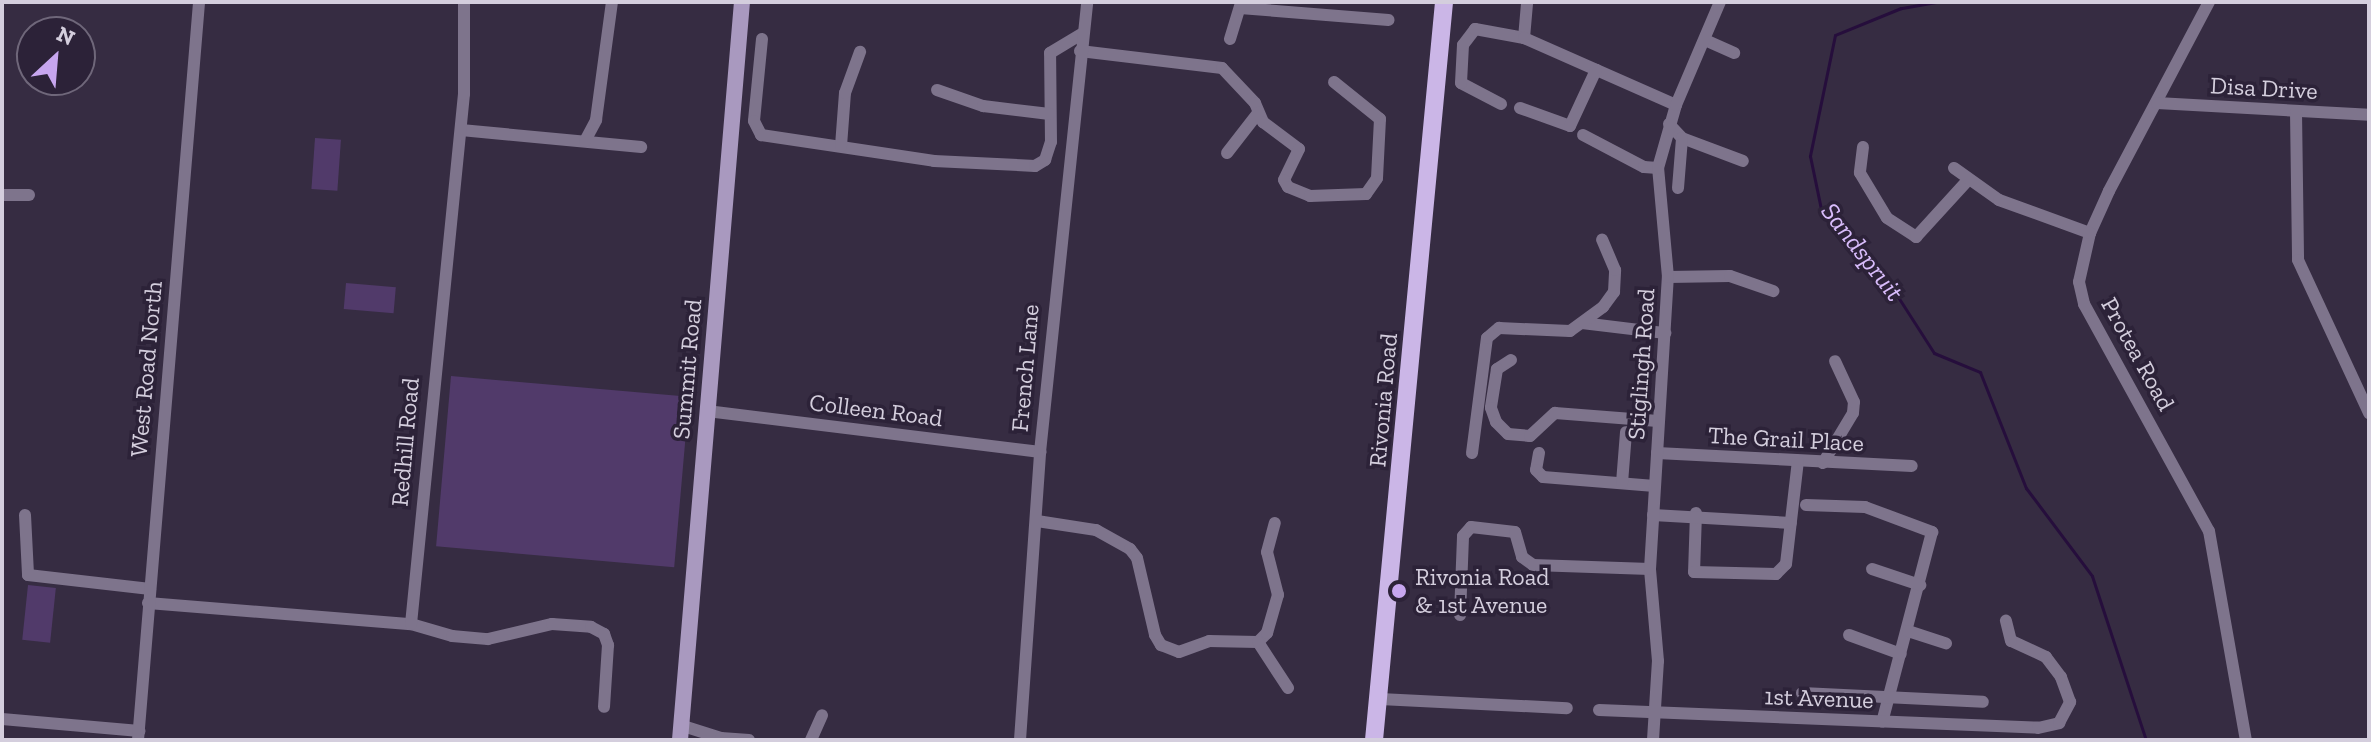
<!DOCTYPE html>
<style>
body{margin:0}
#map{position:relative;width:2371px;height:742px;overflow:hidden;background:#362c42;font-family:"Zilla Slab",serif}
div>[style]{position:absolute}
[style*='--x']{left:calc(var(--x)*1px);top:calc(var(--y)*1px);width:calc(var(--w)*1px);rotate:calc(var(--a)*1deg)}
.green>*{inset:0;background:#513a6a;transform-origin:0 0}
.stream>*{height:3px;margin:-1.5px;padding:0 1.5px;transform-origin:1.5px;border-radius:1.5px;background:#260e3c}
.street>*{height:12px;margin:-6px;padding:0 6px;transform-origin:6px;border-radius:6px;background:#7e748c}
.secondary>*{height:16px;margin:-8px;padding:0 8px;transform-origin:8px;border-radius:8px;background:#a999bf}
.primary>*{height:18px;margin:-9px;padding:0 9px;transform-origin:9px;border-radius:9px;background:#cbb6e7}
.dots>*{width:22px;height:22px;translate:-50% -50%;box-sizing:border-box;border:4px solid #2c2238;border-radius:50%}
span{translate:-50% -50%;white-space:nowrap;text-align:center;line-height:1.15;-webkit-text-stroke:7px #2c2238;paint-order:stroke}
.street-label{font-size:24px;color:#d4cedd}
.poi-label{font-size:24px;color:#d4cedd}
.left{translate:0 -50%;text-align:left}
.water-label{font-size:26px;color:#d8bcfb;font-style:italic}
.frame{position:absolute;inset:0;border:4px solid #d4cedd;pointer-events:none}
.north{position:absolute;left:16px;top:16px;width:80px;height:80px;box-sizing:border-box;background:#2c2238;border:2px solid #6f677a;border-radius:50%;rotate:26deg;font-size:22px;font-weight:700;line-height:32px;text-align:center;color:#d4cedd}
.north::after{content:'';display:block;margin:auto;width:28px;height:36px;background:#c7a6ef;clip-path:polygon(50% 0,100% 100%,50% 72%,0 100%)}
</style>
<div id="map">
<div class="green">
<div style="left:315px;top:138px;width:26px;height:51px;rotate:4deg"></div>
<div style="left:346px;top:283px;width:50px;height:26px;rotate:5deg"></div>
<div style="left:451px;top:376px;width:239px;height:171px;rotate:5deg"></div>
<div style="left:28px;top:585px;width:28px;height:55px;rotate:6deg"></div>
</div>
<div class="stream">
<div style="--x:1936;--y:2;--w:36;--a:170"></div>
<div style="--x:1901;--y:8;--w:71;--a:157.8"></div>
<div style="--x:1835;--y:35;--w:124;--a:101.7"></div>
<div style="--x:1810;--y:156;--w:54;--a:78.3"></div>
<div style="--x:1821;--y:209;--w:88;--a:45.9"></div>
<div style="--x:1882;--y:272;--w:96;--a:57.3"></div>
<div style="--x:1934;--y:353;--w:50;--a:22.4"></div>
<div style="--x:1980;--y:372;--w:125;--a:68.4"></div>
<div style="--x:2026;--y:488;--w:110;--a:53.1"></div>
<div style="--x:2092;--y:576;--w:173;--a:71.8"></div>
</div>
<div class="street">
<div style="--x:2209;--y:2;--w:214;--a:117.9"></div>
<div style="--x:2109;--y:191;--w:46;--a:114.3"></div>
<div style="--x:2090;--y:233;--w:50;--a:102.7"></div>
<div style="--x:2079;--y:282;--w:23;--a:77"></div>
<div style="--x:2084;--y:304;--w:259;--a:61.2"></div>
<div style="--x:2209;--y:531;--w:212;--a:80"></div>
<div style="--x:1240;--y:8;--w:149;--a:4.6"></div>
<div style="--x:1524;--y:38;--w:36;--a:-85"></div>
<div style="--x:762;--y:39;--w:82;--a:95.6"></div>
<div style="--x:754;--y:121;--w:16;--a:63"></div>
<div style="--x:761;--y:135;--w:175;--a:8.5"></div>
<div style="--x:934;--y:161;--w:101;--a:2.8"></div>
<div style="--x:1035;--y:166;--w:12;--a:-31"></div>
<div style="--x:1045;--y:160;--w:19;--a:-72"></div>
<div style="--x:1051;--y:142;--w:89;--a:-90.6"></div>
<div style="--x:1050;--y:53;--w:37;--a:-31"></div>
<div style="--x:1230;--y:39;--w:37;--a:-73"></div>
<div style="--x:1705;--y:40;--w:32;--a:24"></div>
<div style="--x:1080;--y:51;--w:143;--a:6.8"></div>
<div style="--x:1222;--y:68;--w:48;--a:46.7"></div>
<div style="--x:1255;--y:103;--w:21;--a:67"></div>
<div style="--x:1263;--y:122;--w:45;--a:36.9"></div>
<div style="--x:1299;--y:149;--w:34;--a:116"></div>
<div style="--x:1284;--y:180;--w:8;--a:60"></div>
<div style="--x:1288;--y:187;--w:24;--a:22"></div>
<div style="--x:1310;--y:196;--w:56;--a:-2"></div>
<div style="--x:1366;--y:194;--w:19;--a:-55"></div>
<div style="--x:1377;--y:178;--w:59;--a:-87.1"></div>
<div style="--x:1380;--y:119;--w:59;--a:-141.2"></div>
<div style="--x:937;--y:90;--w:49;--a:19.2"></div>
<div style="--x:983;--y:106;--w:67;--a:6.8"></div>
<div style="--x:2157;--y:103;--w:212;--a:3.2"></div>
<div style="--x:1501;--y:104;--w:45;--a:-152.3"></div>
<div style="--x:1461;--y:83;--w:38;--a:-87"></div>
<div style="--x:1463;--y:45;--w:20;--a:-53"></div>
<div style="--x:1475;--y:29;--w:50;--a:10.4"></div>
<div style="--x:1524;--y:38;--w:166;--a:23.8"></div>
<div style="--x:1520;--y:108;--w:53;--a:19.8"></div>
<div style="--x:1570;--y:126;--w:62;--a:-65.1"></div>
<div style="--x:2296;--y:112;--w:148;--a:89.2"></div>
<div style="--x:2298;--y:260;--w:169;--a:65.1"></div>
<div style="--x:1669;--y:124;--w:19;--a:47"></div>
<div style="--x:1682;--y:138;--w:65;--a:20.7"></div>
<div style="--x:461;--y:130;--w:181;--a:5.4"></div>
<div style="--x:1583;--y:135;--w:69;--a:27.7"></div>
<div style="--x:1644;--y:167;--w:14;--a:4"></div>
<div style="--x:585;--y:141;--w:24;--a:-62"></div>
<div style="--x:596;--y:120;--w:119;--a:-82.3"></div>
<div style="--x:841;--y:146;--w:53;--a:-85.7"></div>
<div style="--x:845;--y:93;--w:44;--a:-69.9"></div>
<div style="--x:1863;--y:147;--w:26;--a:97"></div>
<div style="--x:1860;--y:173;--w:52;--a:59"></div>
<div style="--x:1887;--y:218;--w:35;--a:33"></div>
<div style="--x:1916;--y:237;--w:77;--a:-47.6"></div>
<div style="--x:1227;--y:153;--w:51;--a:-52.2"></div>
<div style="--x:1954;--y:168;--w:55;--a:35.4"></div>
<div style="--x:1999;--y:200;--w:97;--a:19.9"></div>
<div style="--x:1678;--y:188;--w:50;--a:-85.4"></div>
<div style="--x:2;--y:195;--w:27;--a:0"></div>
<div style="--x:1668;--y:277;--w:62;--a:-0.9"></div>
<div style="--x:1730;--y:276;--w:46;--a:19.2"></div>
<div style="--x:1582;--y:323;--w:84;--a:6.9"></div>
<div style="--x:1511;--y:360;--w:17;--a:147"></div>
<div style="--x:1497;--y:369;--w:39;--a:99"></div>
<div style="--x:1491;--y:408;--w:15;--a:70"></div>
<div style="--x:1496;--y:422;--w:17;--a:45"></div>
<div style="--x:1508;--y:434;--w:22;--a:5"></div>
<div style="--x:1530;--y:436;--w:34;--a:-43"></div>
<div style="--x:1555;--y:413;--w:103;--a:4.4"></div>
<div style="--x:707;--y:411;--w:336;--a:7"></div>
<div style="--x:1472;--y:453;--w:116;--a:-82.6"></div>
<div style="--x:1487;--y:338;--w:16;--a:-40"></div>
<div style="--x:1499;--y:328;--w:71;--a:2.4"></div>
<div style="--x:1570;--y:331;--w:41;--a:-36"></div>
<div style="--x:1603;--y:307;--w:19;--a:-54"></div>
<div style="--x:1614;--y:292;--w:22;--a:-87"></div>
<div style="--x:1615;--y:270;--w:33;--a:-113"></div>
<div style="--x:1539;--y:453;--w:17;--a:100"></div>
<div style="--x:1536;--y:470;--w:10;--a:45"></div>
<div style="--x:1543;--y:477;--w:112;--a:4.6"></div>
<div style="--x:1657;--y:453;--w:255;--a:2.9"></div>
<div style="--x:1823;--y:463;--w:58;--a:-59"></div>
<div style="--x:1853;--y:413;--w:11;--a:-85"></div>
<div style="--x:1854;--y:402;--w:45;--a:-114.9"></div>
<div style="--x:1622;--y:483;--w:51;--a:-85.5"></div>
<div style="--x:1806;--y:505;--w:59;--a:1.9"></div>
<div style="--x:1865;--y:507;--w:72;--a:20.5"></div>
<div style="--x:1932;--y:532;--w:196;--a:104.7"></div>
<div style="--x:1696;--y:513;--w:59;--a:91.9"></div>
<div style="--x:1694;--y:572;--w:82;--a:1.4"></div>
<div style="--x:1776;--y:574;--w:14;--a:-45"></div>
<div style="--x:1786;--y:564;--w:104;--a:-83.4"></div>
<div style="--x:25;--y:515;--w:60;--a:87.1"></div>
<div style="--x:28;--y:575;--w:123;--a:6.5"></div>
<div style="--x:1653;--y:515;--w:138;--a:3.3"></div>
<div style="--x:1037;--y:521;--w:60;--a:8.7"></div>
<div style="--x:1096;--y:530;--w:39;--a:29"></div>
<div style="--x:1130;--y:549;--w:11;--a:52"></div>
<div style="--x:1137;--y:558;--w:79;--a:76.8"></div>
<div style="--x:1155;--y:635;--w:12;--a:59"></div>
<div style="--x:1161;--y:645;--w:19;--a:21"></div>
<div style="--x:1179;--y:652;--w:32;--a:-20"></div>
<div style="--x:1209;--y:641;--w:49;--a:1.2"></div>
<div style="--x:1258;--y:642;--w:13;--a:-45"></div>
<div style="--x:1267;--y:633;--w:40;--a:-74"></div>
<div style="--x:1278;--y:595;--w:44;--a:-104.3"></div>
<div style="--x:1267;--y:552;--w:30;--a:-75"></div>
<div style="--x:1872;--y:569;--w:51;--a:18.4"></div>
<div style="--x:148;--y:603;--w:264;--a:4.6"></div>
<div style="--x:411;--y:624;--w:43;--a:16.3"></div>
<div style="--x:452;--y:636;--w:36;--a:5"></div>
<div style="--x:488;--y:639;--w:66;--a:-13.2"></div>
<div style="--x:552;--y:624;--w:39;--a:4"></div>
<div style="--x:591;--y:627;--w:15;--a:28"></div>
<div style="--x:604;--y:634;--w:12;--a:70"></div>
<div style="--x:608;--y:645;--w:62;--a:93.7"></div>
<div style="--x:1460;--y:615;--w:79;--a:-87.8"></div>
<div style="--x:1463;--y:536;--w:12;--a:-48"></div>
<div style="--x:1471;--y:527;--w:44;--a:6.5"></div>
<div style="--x:1515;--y:532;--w:26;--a:74"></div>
<div style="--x:1522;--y:557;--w:14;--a:36"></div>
<div style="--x:1533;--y:565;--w:117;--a:2"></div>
<div style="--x:411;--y:624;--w:533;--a:-84.29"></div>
<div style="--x:464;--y:94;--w:92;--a:-90"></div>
<div style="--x:1908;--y:631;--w:40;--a:18"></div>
<div style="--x:1849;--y:635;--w:55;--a:20.1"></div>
<div style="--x:1258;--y:642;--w:55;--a:56.9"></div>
<div style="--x:1802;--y:693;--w:181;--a:2.8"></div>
<div style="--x:1380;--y:699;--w:187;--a:2.8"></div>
<div style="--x:1599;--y:710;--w:439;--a:2.3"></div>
<div style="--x:2038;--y:728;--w:22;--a:-13"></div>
<div style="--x:2059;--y:723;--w:24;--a:-62"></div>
<div style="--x:2070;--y:702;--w:27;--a:-110"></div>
<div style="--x:2061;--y:677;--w:25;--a:-127"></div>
<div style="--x:2046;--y:657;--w:38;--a:-155"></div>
<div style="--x:2011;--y:641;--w:21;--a:-104"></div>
<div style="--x:2;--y:719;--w:138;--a:5"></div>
<div style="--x:680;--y:725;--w:43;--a:17.6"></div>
<div style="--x:721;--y:738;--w:28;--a:4"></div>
<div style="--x:138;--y:740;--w:741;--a:-85.27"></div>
<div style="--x:811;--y:740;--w:27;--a:-66"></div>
<div style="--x:1020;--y:740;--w:289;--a:-86"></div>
<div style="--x:1040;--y:452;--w:452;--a:-84"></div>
<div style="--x:1653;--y:740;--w:79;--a:-86.4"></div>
<div style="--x:1658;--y:661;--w:92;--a:-95"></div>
<div style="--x:1650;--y:569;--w:293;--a:-86.5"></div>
<div style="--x:1668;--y:277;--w:109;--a:-95.2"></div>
<div style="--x:1658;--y:168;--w:66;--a:-74.1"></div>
<div style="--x:1676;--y:105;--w:112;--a:-66.9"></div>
</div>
<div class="secondary">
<div style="--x:680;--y:740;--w:741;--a:-85.2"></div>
</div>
<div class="primary">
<div style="--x:1374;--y:740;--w:741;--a:-84.58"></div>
</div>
<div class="dots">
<div style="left:1399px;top:591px;background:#c7a6ef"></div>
</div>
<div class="street-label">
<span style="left:2264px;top:88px;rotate:3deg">Disa Drive</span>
<span style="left:2138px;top:354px;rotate:61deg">Protea Road</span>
<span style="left:1641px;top:364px;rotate:-86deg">Stiglingh Road</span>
<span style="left:1025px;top:368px;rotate:-85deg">French Lane</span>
<span style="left:146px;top:369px;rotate:-85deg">West Road North</span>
<span style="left:687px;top:369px;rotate:-85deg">Summit Road</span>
<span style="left:1383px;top:400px;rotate:-85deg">Rivonia Road</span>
<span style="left:876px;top:410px;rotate:7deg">Colleen Road</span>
<span style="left:1786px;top:439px;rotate:3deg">The Grail Place</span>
<span style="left:405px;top:442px;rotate:-85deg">Redhill Road</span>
<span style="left:1819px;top:698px;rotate:2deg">1st Avenue</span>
</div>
<div class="poi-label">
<span class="left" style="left:1415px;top:591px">Rivonia Road<br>&amp; 1st Avenue</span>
</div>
<div class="water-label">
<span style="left:1862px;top:252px;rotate:52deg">Sandspruit</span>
</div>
<div class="frame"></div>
<div class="north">N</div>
</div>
